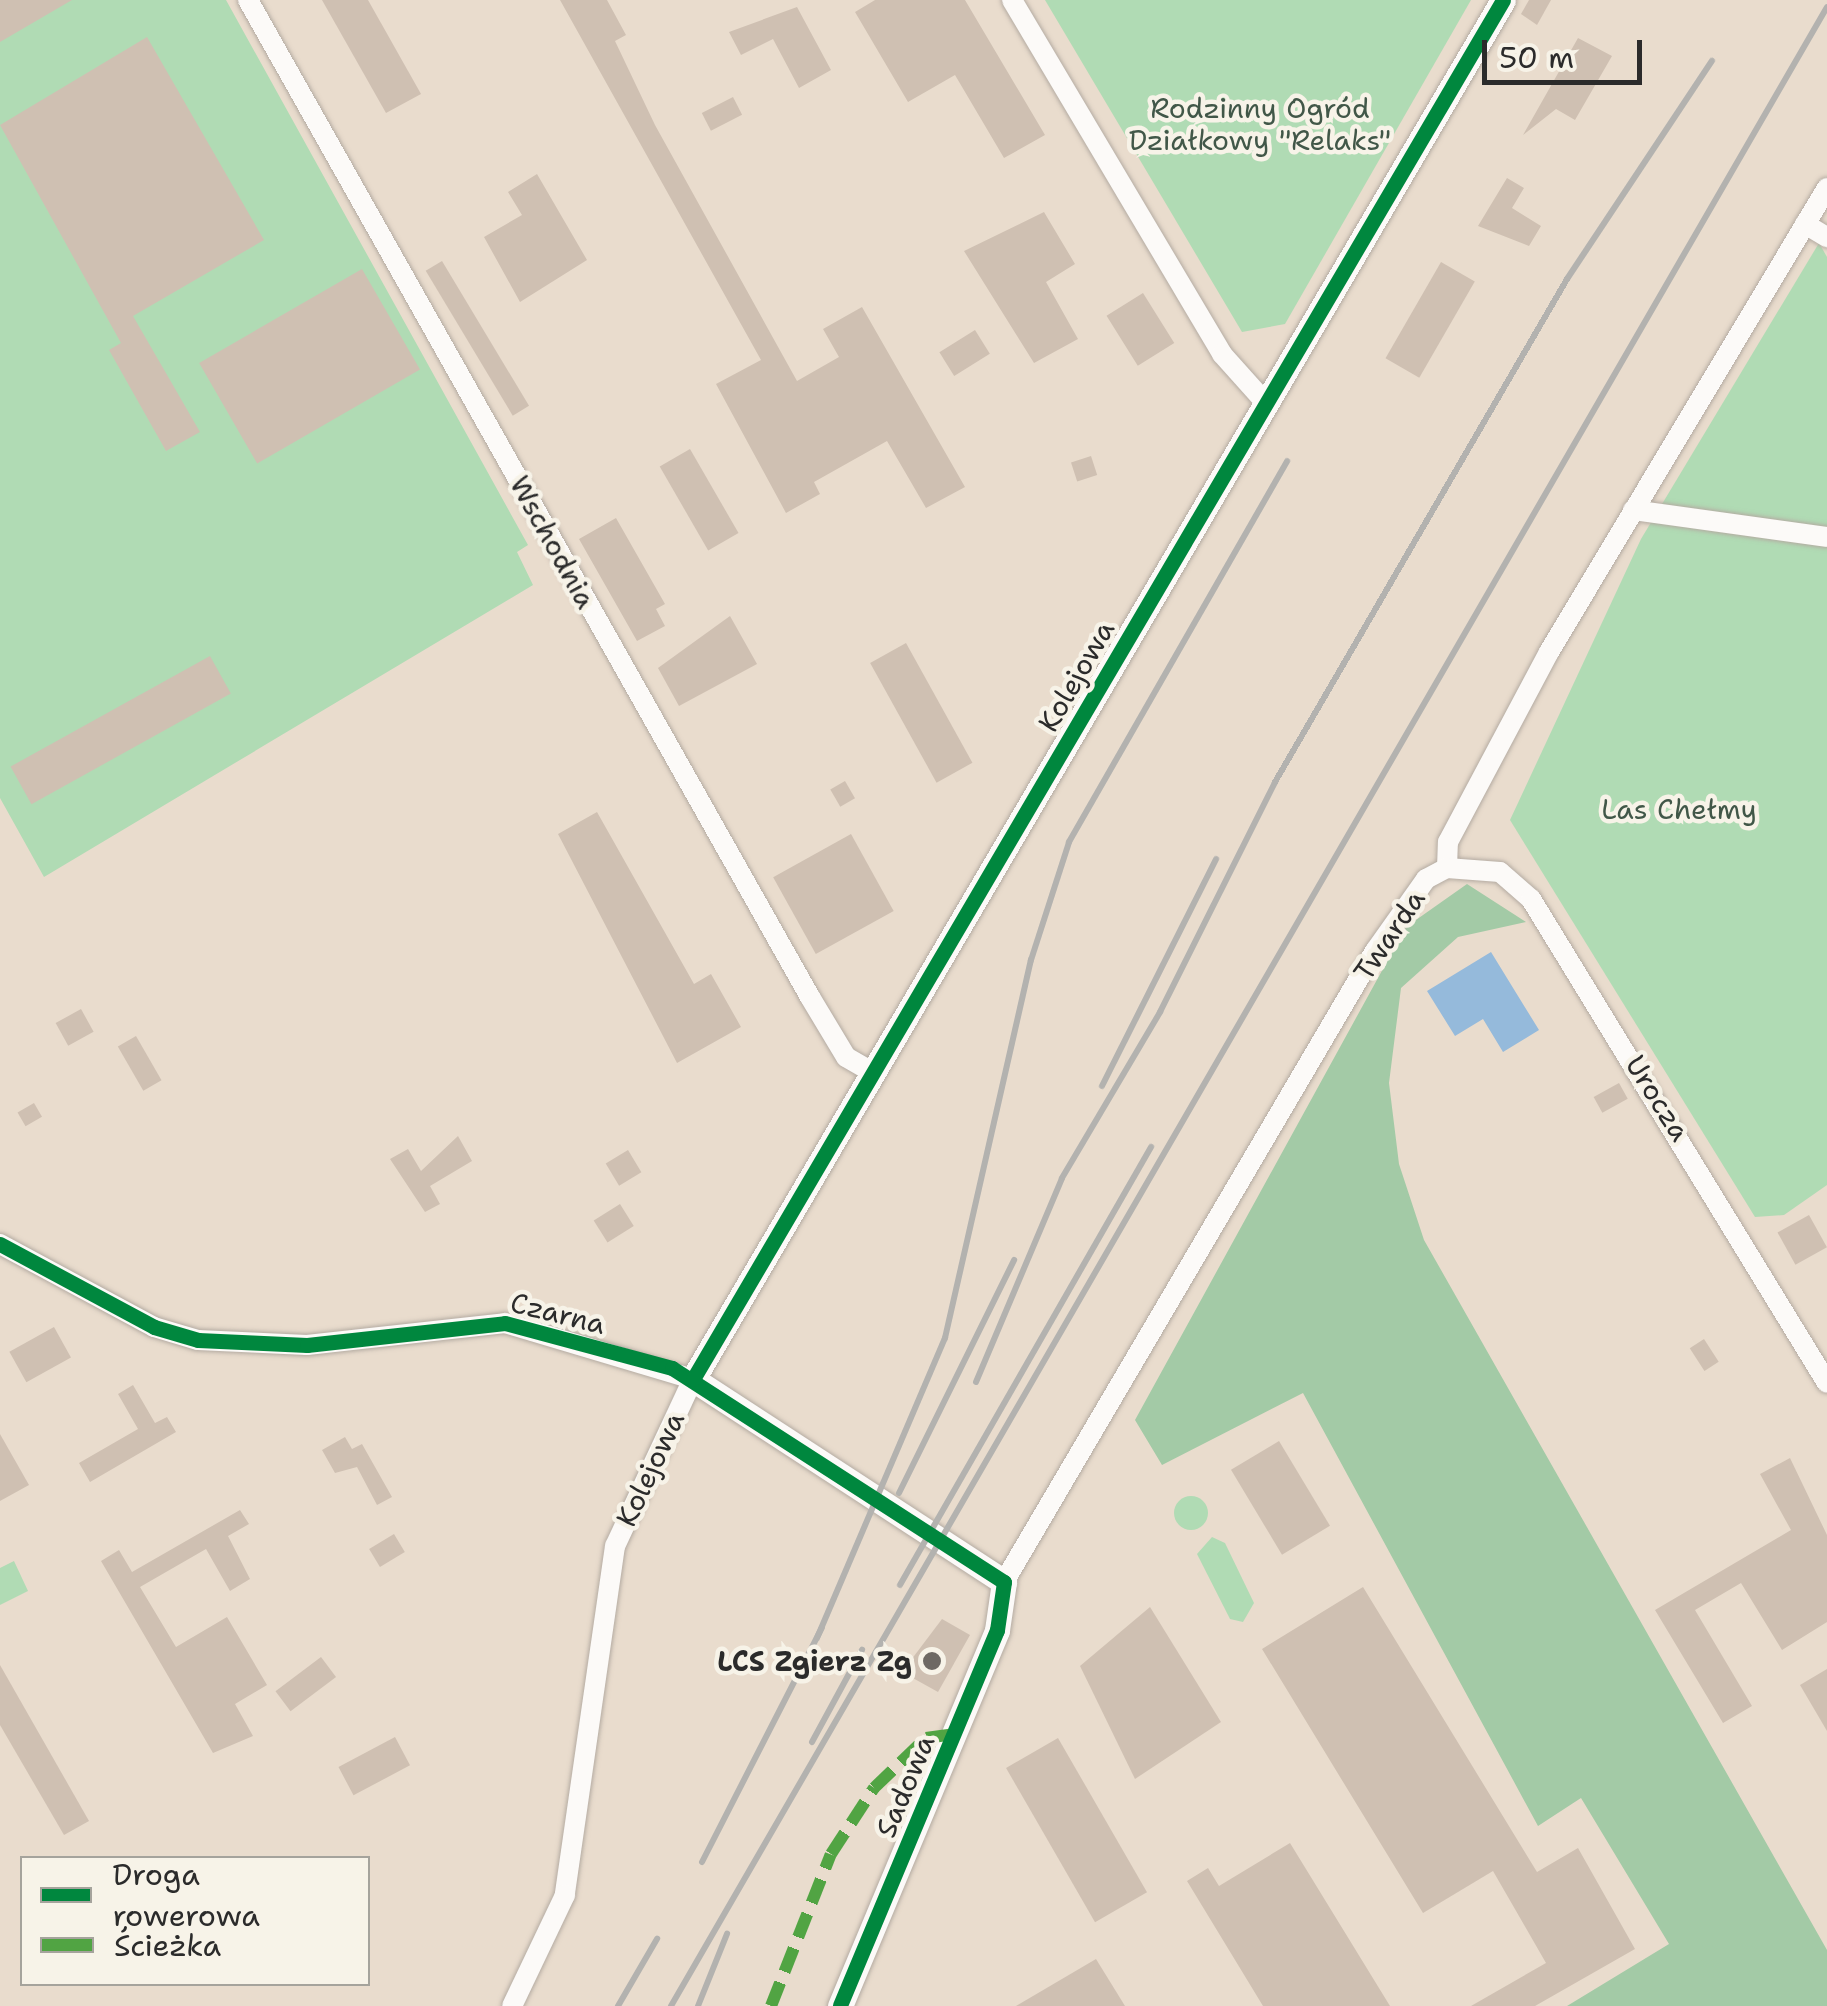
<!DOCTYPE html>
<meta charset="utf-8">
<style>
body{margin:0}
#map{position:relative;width:1827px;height:2006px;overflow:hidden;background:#e9dccd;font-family:"Shantell Sans",sans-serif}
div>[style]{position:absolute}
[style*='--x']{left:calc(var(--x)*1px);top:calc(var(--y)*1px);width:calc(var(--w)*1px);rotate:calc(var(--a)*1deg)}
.green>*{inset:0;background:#b0dbb4}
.round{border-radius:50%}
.forest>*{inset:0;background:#a3caa6}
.water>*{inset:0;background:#95badb}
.building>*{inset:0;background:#cfc0b2;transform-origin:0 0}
.roads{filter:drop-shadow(0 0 2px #b4aba2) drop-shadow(0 0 2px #b4aba2)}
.minor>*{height:20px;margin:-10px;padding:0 10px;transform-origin:10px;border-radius:10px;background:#fcfaf8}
.tertiary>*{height:25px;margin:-12.5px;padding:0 12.5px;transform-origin:12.5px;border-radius:12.5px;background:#fcfaf8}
.rail>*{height:6px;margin:-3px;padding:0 3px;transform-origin:3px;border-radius:3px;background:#b3b2af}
.quiet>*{height:12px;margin-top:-6px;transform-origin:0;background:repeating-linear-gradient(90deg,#51a443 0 25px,transparent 0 37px)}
.cycleway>*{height:15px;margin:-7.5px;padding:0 7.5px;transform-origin:7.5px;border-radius:7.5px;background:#00873e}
.dots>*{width:28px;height:28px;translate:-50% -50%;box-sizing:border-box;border:5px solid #f7f3e8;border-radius:50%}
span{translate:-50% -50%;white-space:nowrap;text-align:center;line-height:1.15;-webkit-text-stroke:9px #f7f3e8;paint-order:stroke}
.park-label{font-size:28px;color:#415748}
.street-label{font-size:28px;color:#2b2b2b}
.poi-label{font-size:28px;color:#2b2b2b;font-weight:700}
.right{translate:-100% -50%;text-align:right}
.legend{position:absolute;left:20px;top:1856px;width:350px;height:130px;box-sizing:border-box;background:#f7f3e8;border:2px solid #a5a39c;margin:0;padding:12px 18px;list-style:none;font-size:30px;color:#2b2b2b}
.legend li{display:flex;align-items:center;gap:20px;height:50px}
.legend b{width:50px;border:2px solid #a5a39c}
.scale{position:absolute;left:1482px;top:40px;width:160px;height:45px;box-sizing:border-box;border:5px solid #2b2b2b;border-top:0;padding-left:12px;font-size:30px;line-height:35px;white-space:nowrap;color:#2b2b2b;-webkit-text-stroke:8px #f7f3e8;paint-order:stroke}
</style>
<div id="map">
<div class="green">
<div style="clip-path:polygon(0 0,226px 0,528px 545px,517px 552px,533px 585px,44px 877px,0 798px)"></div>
<div style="clip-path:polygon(1045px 0,1471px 0,1285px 324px,1242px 332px)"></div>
<div style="clip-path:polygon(1819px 243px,1827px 257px,1827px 1185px,1784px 1215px,1755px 1217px,1510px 820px,1641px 539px)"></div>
<div class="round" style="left:1174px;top:1496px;width:34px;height:34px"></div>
<div style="clip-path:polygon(1212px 1537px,1225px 1543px,1254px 1603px,1243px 1622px,1230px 1619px,1197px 1554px)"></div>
<div style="clip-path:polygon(14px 1561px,28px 1591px,0 1605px,0 1568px)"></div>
</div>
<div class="forest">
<div style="clip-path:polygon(1467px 884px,1526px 922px,1458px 937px,1401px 988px,1389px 1083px,1399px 1164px,1424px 1240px,1827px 1950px,1827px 2006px,1567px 2006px,1669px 1944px,1581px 1798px,1538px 1826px,1303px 1393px,1162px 1465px,1135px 1420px,1406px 927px)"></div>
</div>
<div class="water">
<div style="clip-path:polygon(1491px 952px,1539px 1030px,1503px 1052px,1483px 1019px,1455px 1036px,1427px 991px)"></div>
</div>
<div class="building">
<div style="clip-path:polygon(0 0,72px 0,0 42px)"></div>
<div style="clip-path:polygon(322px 0,368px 0,421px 94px,386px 113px)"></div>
<div style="clip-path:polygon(560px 0,607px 0,626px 35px,615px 41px,655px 125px,797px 381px,839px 357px,823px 329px,862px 307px,965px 487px,926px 508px,887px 441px,814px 482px,820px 494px,786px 513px,716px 384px,761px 360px)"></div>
<div style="clip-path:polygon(875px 0,965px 0,1045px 135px,1004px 158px,955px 75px,908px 102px,855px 12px)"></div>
<div style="clip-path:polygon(1529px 0,1551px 0,1537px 25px,1521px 14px)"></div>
<div style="clip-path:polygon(797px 7px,831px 70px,799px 88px,773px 39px,741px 55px,729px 32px)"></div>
<div style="clip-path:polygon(147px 37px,264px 240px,133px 316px,200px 432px,166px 451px,109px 350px,121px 343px,0 125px)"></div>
<div style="clip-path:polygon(1578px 38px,1612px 56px,1575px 120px,1556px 109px,1523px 135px)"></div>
<div style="left:733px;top:97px;width:20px;height:35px;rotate:63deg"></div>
<div style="clip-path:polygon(537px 174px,587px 260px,520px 302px,484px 237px,522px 215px,508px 192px)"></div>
<div style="clip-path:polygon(1507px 178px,1524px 188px,1512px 208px,1541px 226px,1529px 246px,1478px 226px)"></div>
<div style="clip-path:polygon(1044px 212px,1075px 264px,1046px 282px,1078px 339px,1034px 363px,964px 251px)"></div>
<div style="left:442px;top:261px;width:169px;height:19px;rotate:59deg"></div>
<div style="left:1441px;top:262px;width:39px;height:111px;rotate:30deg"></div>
<div style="left:362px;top:269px;width:116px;height:188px;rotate:60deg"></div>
<div style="left:1143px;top:293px;width:59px;height:43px;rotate:58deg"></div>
<div style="left:975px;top:330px;width:28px;height:42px;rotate:58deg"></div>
<div style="left:690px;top:449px;width:97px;height:35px;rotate:60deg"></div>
<div style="left:1091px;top:456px;width:20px;height:21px;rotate:72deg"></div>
<div style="clip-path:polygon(616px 518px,665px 604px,656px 609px,665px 626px,637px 641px,579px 539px)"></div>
<div style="clip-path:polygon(730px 616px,757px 664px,679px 706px,658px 668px)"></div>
<div style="left:906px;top:643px;width:137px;height:41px;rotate:61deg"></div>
<div style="left:210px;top:656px;width:43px;height:228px;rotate:61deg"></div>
<div style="left:845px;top:781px;width:20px;height:17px;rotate:60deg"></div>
<div style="clip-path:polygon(597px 812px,694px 984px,711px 974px,741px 1027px,677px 1063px,558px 834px)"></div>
<div style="left:851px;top:834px;width:88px;height:89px;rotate:61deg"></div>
<div style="left:81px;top:1009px;width:26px;height:29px;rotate:61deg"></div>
<div style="left:136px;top:1036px;width:51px;height:21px;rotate:60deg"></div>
<div style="left:1619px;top:1083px;width:18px;height:29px;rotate:61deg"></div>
<div style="left:34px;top:1103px;width:16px;height:19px;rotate:60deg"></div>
<div style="clip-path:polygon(458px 1136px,472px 1161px,430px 1186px,440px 1204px,425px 1212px,390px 1159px,408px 1149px,421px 1171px)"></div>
<div style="left:628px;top:1150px;width:26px;height:26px;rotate:59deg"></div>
<div style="left:620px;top:1204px;width:26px;height:31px;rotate:58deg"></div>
<div style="left:1809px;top:1215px;width:37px;height:36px;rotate:61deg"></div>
<div style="left:54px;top:1327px;width:35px;height:51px;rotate:61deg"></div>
<div style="left:1704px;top:1339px;width:27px;height:17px;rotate:57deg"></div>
<div style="clip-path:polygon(133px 1385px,155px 1423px,167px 1417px,176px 1432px,90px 1482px,79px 1463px,138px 1429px,118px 1394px)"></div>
<div style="clip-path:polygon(0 1434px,29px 1485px,0 1501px)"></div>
<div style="clip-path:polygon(345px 1437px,352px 1449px,362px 1444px,392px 1497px,377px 1505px,357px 1467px,335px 1473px,322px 1450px)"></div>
<div style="left:1279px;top:1441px;width:99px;height:56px;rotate:59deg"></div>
<div style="clip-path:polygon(1790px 1458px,1827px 1535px,1827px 1622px,1782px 1650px,1741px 1583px,1695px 1610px,1752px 1706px,1723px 1723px,1655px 1610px,1791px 1530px,1760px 1474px)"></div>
<div style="clip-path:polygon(240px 1510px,249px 1524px,228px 1536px,250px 1579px,230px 1591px,206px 1549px,140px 1587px,176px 1647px,227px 1617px,267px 1685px,235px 1704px,253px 1736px,213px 1753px,101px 1561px,119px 1550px,132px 1572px)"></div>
<div style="left:394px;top:1534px;width:21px;height:29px;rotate:59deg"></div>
<div style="clip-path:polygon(1363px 1587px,1537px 1872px,1578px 1848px,1635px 1949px,1535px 2006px,1471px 2006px,1546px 1963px,1493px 1871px,1423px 1913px,1262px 1649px)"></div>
<div style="clip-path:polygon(1150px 1607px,1221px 1722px,1135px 1779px,1080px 1666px)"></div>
<div style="clip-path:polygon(942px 1619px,970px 1635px,938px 1692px,902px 1672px)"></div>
<div style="left:321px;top:1657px;width:25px;height:57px;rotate:53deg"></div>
<div style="clip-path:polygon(0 1665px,89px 1821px,64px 1835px,0 1725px)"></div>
<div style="clip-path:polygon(1827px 1669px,1827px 1731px,1800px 1685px)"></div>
<div style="left:395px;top:1737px;width:32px;height:64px;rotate:62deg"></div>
<div style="left:1058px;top:1738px;width:178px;height:60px;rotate:60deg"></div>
<div style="clip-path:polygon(1290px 1843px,1390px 2006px,1263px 2006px,1187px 1881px,1208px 1868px,1219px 1886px)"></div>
<div style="clip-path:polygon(1096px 1959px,1125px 2006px,1016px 2006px)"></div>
</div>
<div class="roads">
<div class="minor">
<div style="--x:248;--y:0;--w:1144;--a:60.59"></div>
<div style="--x:810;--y:997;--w:70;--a:59"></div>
<div style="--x:846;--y:1057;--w:30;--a:30"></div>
<div style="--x:1012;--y:0;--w:412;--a:59.3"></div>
<div style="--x:1222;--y:354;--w:63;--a:48.2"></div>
<div style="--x:1805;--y:224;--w:26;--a:31"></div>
<div style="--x:1633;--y:510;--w:196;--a:7.9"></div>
<div style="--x:1447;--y:868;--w:26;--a:-88"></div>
<div style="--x:1448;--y:842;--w:215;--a:-62"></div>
<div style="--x:1549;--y:652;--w:541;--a:-59.07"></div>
<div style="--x:0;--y:1244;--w:175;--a:28.3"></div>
<div style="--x:154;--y:1327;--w:46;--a:16.5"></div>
<div style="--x:198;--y:1340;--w:109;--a:2.6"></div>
<div style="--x:307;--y:1345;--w:199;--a:-6.3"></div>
<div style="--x:505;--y:1323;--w:196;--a:16.6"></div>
<div style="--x:693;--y:1379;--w:184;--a:115"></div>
<div style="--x:615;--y:1546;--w:353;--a:98.2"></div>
<div style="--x:565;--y:1895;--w:123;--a:115.5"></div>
<div style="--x:1004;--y:1582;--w:732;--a:-59.55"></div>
<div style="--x:1375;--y:951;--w:88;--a:-54.7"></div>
<div style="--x:1426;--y:879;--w:24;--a:-28"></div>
<div style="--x:1447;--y:868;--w:53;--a:4.3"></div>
<div style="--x:1500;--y:872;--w:41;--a:41.1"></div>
<div style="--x:1531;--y:899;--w:567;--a:58.55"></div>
</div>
<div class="tertiary">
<div style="--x:840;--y:2006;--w:407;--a:-67.3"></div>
<div style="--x:997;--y:1630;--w:49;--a:-81.7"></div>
<div style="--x:1004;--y:1582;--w:371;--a:-146.9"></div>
<div style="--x:693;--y:1379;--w:1599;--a:-59.57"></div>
</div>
</div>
<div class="rail">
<div style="--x:1102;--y:1086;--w:254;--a:-63.3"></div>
<div style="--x:976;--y:1382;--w:221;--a:-67.1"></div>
<div style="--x:1062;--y:1178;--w:193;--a:-59.4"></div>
<div style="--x:1160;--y:1012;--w:257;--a:-63.4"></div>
<div style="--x:1275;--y:782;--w:582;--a:-59.86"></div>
<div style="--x:1567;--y:279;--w:262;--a:-56.4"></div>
<div style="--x:899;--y:1493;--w:260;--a:-63.7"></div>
<div style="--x:900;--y:1585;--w:505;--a:-60.18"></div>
<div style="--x:817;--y:1638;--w:326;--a:-66.9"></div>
<div style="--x:945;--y:1338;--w:388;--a:-77.2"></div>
<div style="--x:1031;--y:960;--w:124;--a:-72.1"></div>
<div style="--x:1069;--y:842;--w:439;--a:-60.2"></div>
<div style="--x:812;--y:1742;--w:105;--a:-61.5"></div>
<div style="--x:702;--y:1862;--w:263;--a:-62.9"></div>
<div style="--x:618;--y:2006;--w:78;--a:-59.8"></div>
<div style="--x:671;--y:2006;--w:2309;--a:-59.96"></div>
<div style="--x:698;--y:2006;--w:78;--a:-68.1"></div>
</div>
<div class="quiet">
<div style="--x:771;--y:2006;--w:163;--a:-68.5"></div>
<div style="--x:831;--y:1854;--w:79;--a:-56.9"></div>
<div style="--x:874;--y:1788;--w:72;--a:-43.9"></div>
<div style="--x:926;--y:1738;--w:28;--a:-8"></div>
</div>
<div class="cycleway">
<div style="--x:0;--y:1244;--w:175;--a:28.3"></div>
<div style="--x:154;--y:1327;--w:46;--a:16.5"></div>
<div style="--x:198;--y:1340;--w:109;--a:2.6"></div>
<div style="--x:307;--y:1345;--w:199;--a:-6.3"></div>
<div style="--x:505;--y:1323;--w:173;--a:15.1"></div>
<div style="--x:672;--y:1368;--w:395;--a:32.8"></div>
<div style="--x:1004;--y:1582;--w:49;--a:98.3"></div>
<div style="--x:997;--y:1630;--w:407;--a:112.7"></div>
<div style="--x:693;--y:1379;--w:1599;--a:-59.57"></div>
</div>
<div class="dots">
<div style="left:932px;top:1661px;background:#6e6964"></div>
</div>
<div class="park-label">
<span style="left:1260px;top:124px">Rodzinny Ogród<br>Działkowy "Relaks"</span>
<span style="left:1679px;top:809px">Las Chełmy</span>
</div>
<div class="street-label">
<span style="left:553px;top:542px;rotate:61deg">Wschodnia</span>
<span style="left:1076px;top:676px;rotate:-60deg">Kolejowa</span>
<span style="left:1389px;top:935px;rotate:-56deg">Twarda</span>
<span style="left:1658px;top:1098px;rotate:58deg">Urocza</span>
<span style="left:558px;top:1313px;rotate:14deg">Czarna</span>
<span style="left:650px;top:1469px;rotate:-65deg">Kolejowa</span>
<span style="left:905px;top:1786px;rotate:-67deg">Sadowa</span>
</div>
<div class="poi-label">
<span class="right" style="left:912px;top:1661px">LCS Zgierz Zg</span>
</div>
<ul class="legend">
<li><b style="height:12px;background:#00873e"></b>Droga rowerowa</li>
<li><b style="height:12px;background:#51a443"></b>Ścieżka</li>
</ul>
<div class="scale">50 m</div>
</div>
